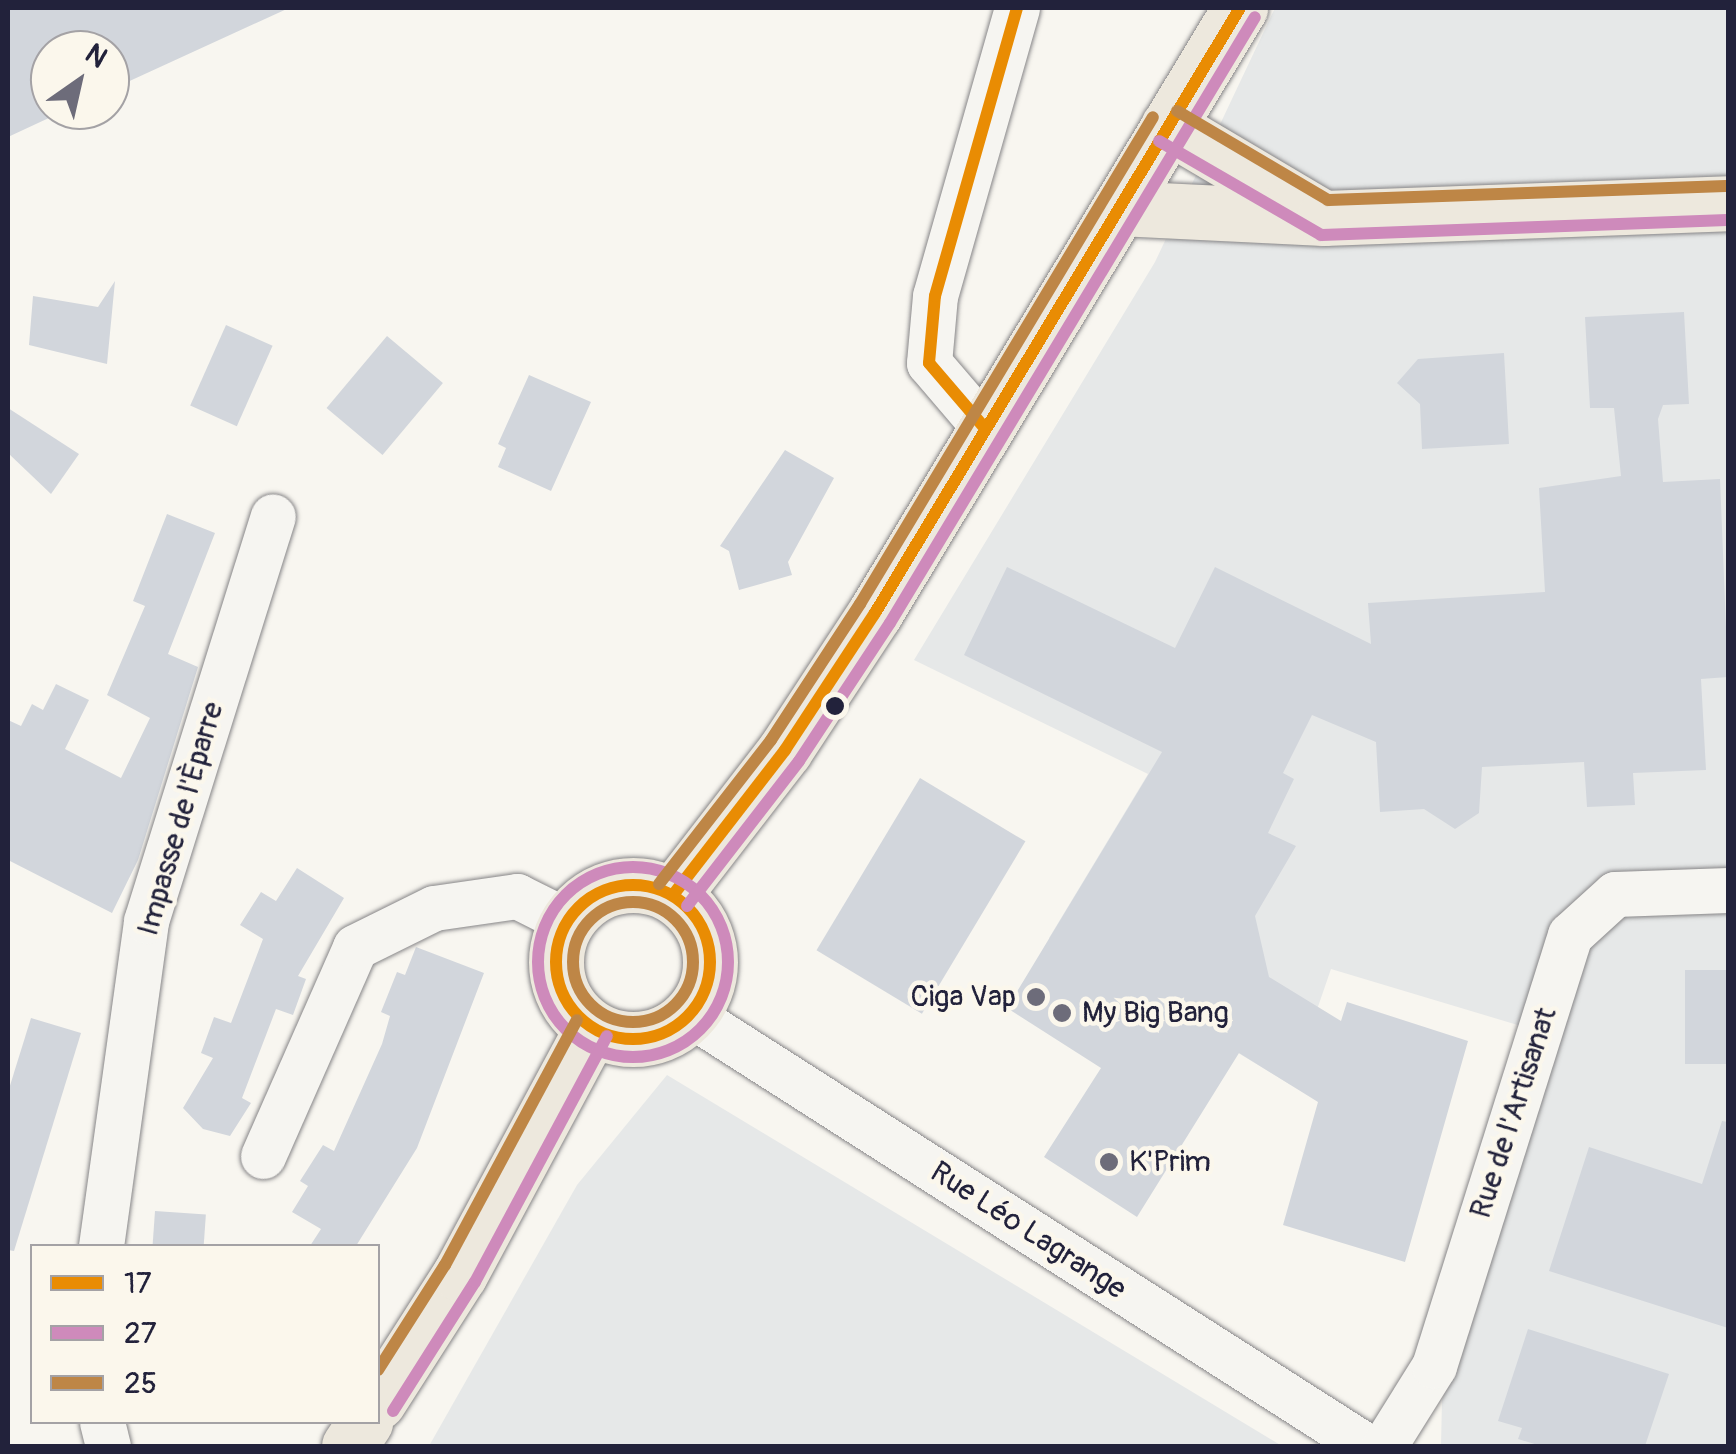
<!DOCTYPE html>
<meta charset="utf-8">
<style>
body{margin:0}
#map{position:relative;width:1736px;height:1454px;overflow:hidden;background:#f8f6f0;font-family:Pangolin,sans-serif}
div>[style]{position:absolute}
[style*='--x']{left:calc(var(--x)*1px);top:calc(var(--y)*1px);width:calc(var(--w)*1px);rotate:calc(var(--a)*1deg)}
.built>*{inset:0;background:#e6e8e8}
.building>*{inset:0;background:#d2d6dc;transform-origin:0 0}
.roads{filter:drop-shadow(0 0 2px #878688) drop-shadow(0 0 2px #878688)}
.minor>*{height:45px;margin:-22.5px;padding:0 22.5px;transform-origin:22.5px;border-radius:22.5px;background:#f6f5f1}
.major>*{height:55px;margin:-27.5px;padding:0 27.5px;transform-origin:27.5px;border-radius:27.5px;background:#ede8dd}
.major>.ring{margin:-27.5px;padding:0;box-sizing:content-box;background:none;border:55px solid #ede8dd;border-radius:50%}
.bus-1>*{height:12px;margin:-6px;padding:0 6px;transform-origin:6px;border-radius:6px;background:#e98c03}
.bus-1>.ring{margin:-6px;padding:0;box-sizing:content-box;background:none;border:12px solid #e98c03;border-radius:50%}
.bus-2>*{height:12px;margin:-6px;padding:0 6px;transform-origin:6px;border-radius:6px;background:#ce8abb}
.bus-2>.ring{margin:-6px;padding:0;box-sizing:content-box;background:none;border:12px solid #ce8abb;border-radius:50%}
.bus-3>*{height:12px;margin:-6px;padding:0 6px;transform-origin:6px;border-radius:6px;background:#be8646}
.bus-3>.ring{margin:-6px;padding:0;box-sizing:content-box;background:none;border:12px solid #be8646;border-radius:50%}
.dots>*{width:28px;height:28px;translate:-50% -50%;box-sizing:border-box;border:5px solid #fbf7ec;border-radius:50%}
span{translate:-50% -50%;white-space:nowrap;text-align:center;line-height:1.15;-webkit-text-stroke:9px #fbf7ec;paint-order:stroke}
.street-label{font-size:30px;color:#22223b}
.poi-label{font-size:30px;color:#22223b}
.right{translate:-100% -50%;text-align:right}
.left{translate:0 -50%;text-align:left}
.frame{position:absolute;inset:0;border:10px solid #22223b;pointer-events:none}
.legend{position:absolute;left:30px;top:1244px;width:350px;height:180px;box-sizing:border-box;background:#fbf7ec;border:2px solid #a4a2a5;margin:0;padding:12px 18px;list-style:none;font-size:30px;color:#22223b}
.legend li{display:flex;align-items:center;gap:20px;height:50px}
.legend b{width:50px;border:2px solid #a4a2a5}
.north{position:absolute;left:30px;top:30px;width:100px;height:100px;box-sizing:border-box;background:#fbf7ec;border:2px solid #a4a2a5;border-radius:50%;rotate:34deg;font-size:28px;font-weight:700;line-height:40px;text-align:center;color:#22223b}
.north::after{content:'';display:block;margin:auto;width:35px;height:45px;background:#6d6c7a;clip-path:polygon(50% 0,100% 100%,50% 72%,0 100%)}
</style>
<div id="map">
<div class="built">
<div style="clip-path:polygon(1275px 8px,1728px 8px,1728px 1446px,1441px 1446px,1442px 1400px,1561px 1038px,1331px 969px,1291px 1085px,1049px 938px,1148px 774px,914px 660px,1155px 262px)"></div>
<div style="clip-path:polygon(667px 1075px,1282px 1446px,429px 1446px,577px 1185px)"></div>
</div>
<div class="building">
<div style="clip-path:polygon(8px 8px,289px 8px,110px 90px,110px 50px,50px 50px,50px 110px,66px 110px,8px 137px)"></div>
<div style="clip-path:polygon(115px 281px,107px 364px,29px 345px,33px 296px,98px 307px)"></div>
<div style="clip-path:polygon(1684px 312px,1689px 404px,1663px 405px,1658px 419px,1663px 482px,1720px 479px,1728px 677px,1701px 679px,1706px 770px,1633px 773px,1635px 805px,1587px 807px,1584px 762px,1482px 767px,1479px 813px,1455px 829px,1424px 809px,1380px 812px,1376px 742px,1312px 715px,1283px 773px,1294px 779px,1268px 833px,1296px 846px,1255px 916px,1269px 977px,1341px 1021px,1347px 1002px,1468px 1041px,1405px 1262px,1283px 1225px,1318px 1102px,1239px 1053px,1137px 1217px,1044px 1157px,1101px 1068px,1007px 1008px,1162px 752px,964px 655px,1007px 567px,1175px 648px,1215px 567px,1371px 644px,1368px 603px,1545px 592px,1539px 488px,1621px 476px,1614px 408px,1590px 408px,1585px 317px)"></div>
<div style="left:226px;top:325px;width:51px;height:88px;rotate:24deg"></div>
<div style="left:387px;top:336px;width:73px;height:94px;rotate:40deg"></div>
<div style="clip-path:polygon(1504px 353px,1509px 444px,1422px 449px,1420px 404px,1397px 383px,1418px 359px)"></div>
<div style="clip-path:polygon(529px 375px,591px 402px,551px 491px,498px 467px,506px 448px,498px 444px)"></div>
<div style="clip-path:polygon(8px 408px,79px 454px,51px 494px,8px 453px)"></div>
<div style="clip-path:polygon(785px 450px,834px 478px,788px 562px,792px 575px,739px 590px,729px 551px,720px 546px)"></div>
<div style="clip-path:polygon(167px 514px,215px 533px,168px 654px,198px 667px,138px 860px,112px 913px,8px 860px,8px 720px,21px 726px,32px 704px,43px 710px,56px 684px,89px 700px,65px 749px,121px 778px,150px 718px,107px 695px,145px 606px,133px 601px)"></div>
<div style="left:920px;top:778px;width:123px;height:201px;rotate:31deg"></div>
<div style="clip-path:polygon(297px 868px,344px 898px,298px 976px,306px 979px,293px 1015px,276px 1009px,242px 1098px,251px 1103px,230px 1136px,203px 1129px,183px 1108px,213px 1058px,201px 1053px,214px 1017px,231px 1023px,263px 939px,240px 925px,261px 892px,276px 901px)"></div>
<div style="clip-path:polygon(416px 947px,484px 973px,417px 1148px,356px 1246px,310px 1246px,321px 1229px,292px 1212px,308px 1186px,300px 1181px,323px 1145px,334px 1151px,382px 1044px,390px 1016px,381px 1012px,397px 972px,405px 975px)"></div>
<div style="left:1728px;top:970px;width:94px;height:43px;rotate:90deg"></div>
<div style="clip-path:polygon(31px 1018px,81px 1033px,14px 1251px,8px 1250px,8px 1092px)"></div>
<div style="clip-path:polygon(1722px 1121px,1728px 1122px,1728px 1328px,1549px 1271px,1589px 1147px,1702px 1184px)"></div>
<div style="left:155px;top:1211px;width:51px;height:35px;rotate:4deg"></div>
<div style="clip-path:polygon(1528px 1329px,1669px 1374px,1645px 1446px,1541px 1446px,1518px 1439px,1522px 1428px,1498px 1421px)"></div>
</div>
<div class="roads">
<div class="minor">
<div style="--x:983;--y:426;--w:83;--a:-130.6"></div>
<div style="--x:929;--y:363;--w:67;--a:-84.9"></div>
<div style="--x:935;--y:296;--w:299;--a:-74.1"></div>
<div style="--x:691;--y:1015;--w:801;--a:32.56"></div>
<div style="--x:263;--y:1156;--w:228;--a:-66.2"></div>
<div style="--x:355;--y:947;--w:88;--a:-26.3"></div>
<div style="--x:434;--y:908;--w:84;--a:-8.2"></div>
<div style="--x:517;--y:896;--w:56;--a:26.6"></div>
<div style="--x:101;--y:1246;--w:328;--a:-82.1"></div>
<div style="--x:146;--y:921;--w:424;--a:-72.6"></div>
<div style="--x:102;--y:1422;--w:25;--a:76"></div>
<div style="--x:1384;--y:1446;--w:94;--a:-58"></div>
<div style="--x:1434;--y:1366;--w:452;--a:-72.5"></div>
<div style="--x:1570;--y:935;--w:61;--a:-42.3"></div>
<div style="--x:1615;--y:894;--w:113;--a:-2"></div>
</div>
<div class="major">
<div style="--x:1168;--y:126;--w:173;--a:30.6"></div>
<div style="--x:1119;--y:208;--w:205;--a:2.8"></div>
<div style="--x:1324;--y:218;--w:404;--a:-2.1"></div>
<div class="ring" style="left:556px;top:885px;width:99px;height:99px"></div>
<div style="--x:673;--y:895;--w:183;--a:-52.3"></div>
<div style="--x:785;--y:750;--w:164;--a:-56.7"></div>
<div style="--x:875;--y:613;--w:707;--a:-58.9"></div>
<div style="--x:378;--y:1402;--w:152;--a:-57.4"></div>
<div style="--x:460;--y:1274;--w:279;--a:-61.8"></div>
<div style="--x:349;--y:1446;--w:29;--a:-56"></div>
</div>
</div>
<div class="bus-1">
<div style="--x:983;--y:426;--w:83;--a:-130.6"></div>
<div style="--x:929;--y:363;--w:67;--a:-84.9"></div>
<div style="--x:935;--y:296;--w:299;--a:-74.1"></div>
<div class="ring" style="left:556px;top:885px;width:142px;height:142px"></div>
<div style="--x:673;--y:895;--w:183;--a:-52.3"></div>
<div style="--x:785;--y:750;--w:164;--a:-56.7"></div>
<div style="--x:875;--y:613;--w:707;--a:-58.9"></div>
</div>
<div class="bus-2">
<div style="--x:1159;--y:141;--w:187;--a:30.1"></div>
<div style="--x:1321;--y:235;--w:407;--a:-2.1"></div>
<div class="ring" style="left:538px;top:867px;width:178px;height:178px"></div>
<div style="--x:687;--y:906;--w:183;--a:-52.3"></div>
<div style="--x:799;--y:761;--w:165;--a:-56.6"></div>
<div style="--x:890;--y:623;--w:707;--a:-58.94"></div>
<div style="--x:393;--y:1411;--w:153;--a:-57.6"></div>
<div style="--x:475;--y:1282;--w:279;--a:-61.8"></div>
</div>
<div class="bus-3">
<div style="--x:1177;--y:111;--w:175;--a:30.5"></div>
<div style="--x:1328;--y:200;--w:399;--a:-2"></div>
<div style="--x:659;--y:884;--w:182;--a:-52.1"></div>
<div style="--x:771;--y:740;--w:163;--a:-56.8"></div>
<div style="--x:860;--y:604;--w:568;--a:-58.97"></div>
<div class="ring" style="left:573px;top:902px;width:108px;height:108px"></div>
<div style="--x:378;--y:1370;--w:125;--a:-57.5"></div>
<div style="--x:445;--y:1265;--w:278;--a:-61.7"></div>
</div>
<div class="dots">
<div style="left:835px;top:706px;background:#22223b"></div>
<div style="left:1036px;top:997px;background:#6d6c7a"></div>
<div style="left:1062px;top:1013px;background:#6d6c7a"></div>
<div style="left:1109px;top:1162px;background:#6d6c7a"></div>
</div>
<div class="street-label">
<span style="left:181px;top:819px;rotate:-74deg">Impasse de l'Èparre</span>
<span style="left:1514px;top:1113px;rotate:-72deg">Rue de l'Artisanat</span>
<span style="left:1028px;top:1231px;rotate:33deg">Rue Léo Lagrange</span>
</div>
<div class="poi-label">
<span class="right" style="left:1016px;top:997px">Ciga Vap</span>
<span class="left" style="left:1082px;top:1013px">My Big Bang</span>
<span class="left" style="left:1129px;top:1162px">K'Prim</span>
</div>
<div class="frame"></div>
<ul class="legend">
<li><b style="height:12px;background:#e98c03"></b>17</li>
<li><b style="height:12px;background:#ce8abb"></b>27</li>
<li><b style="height:12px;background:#be8646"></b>25</li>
</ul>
<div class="north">N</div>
</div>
